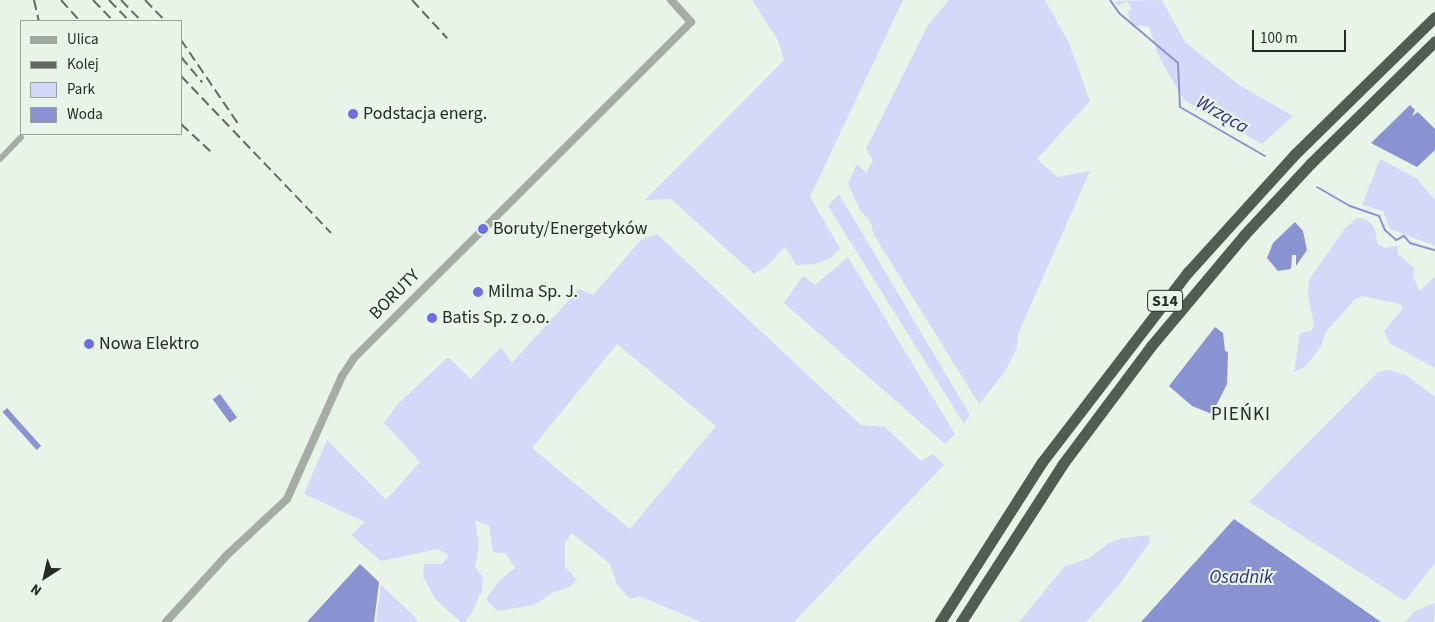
<!DOCTYPE html>
<meta charset="utf-8">
<style>
body{margin:0}
#map{position:relative;width:1435px;height:622px;overflow:hidden;background:#e9f4e8;font-family:"Source Sans 3",sans-serif}
div>[style]{position:absolute}
[style*='--x']{left:calc(var(--x)*1px);top:calc(var(--y)*1px);width:calc(var(--w)*1px);rotate:calc(var(--a)*1deg)}
.green>*{inset:0;background:#d4d9fa}
.water>*{inset:0;background:#8a93d1;transform-origin:0 0}
.stream>*{height:2px;margin:-1px;padding:0 1px;transform-origin:1px;border-radius:1px;background:#8a93d1}
.minor>*{height:6px;margin:-3px;padding:0 3px;transform-origin:3px;border-radius:3px;background:#a6aba6}
.tertiary>*{height:8px;margin:-4px;padding:0 4px;transform-origin:4px;border-radius:4px;background:#a6aba6}
.motorway>*{height:11px;margin:-5.5px;padding:0 5.5px;transform-origin:5.5px;border-radius:5.5px;background:#535c52}
.rail>*{height:2px;margin-top:-1px;transform-origin:0;background:repeating-linear-gradient(90deg,#646a63 0 10px,transparent 0 15px)}
.dots>*{width:14px;height:14px;translate:-50% -50%;box-sizing:border-box;border:2px solid #e9f4e8;border-radius:50%}
span{translate:-50% -50%;white-space:nowrap;text-align:center;line-height:1.15;-webkit-text-stroke:4px #e9f4e8;paint-order:stroke}
.shield-label span{padding:1px 4px;background:#e9f4e8;border:1px solid;border-radius:4px;-webkit-text-stroke-width:0}
.shield-label{font-size:16px;color:#272b27;font-weight:700}
.poi-label{font-size:18px;color:#272b27}
.left{translate:0 -50%;text-align:left}
.street-label{font-size:18px;color:#272b27}
.water-label{font-size:19px;color:#31327c;font-style:italic}
.neighbourhood-label{font-size:19px;color:#272b27;letter-spacing:1px}
.legend{position:absolute;left:20px;top:20px;width:162px;height:115px;box-sizing:border-box;background:#e9f4e8;border:1px solid #9ba49b;margin:0;padding:6px 9px;list-style:none;font-size:15px;color:#272b27}
.legend li{display:flex;align-items:center;gap:10px;height:25px}
.legend b{width:25px;border:1px solid #9ba49b}
.north{position:absolute;left:20px;top:552px;width:50px;height:50px;-webkit-text-stroke:4px #e9f4e8;paint-order:stroke;rotate:215deg;font-size:14px;font-weight:700;line-height:20px;text-align:center;color:#272b27}
.north::after{content:'';display:block;margin:auto;width:18px;height:22px;background:#272b27;clip-path:polygon(50% 0,100% 100%,50% 72%,0 100%)}
.scale{position:absolute;left:1252px;top:30px;width:94px;height:22px;box-sizing:border-box;border:2px solid #272b27;border-top:0;padding-left:6px;font-size:15px;line-height:18px;white-space:nowrap;color:#272b27;-webkit-text-stroke:4px #e9f4e8;paint-order:stroke}
</style>
<div id="map">
<div class="green">
<div style="clip-path:polygon(752px 0,903px 0,810px 197px,840px 248px,831px 258px,816px 264px,796px 265px,785px 247px,767px 266px,754px 274px,671px 199px,645px 200px,784px 60px,778px 40px)"></div>
<div style="clip-path:polygon(949px 0,1045px 0,1068px 41px,1090px 101px,1037px 159px,1057px 177px,1090px 171px,1018px 334px,1017px 348px,1004px 373px,979px 404px,874px 235px,870px 221px,860px 210px,848px 183px,857px 164px,866px 173px,873px 160px,866px 149px,928px 25px)"></div>
<div style="clip-path:polygon(1162px 0,1185px 42px,1239px 85px,1293px 116px,1262px 144px,1184px 100px,1159px 57px,1149px 27px,1130px 24px,1128px 11px,1132px 9px,1127px 1px,1118px 6px,1115px 1px)"></div>
<div style="clip-path:polygon(1380px 159px,1416px 178px,1435px 200px,1435px 246px,1390px 229px,1383px 211px,1362px 205px)"></div>
<div style="clip-path:polygon(839px 194px,970px 415px,964px 424px,828px 206px)"></div>
<div style="clip-path:polygon(1357px 218px,1366px 219px,1374px 227px,1378px 244px,1384px 248px,1397px 246px,1398px 254px,1415px 269px,1413px 277px,1420px 291px,1435px 276px,1435px 368px,1389px 343px,1384px 331px,1403px 309px,1400px 304px,1362px 296px,1355px 299px,1326px 332px,1321px 346px,1305px 367px,1294px 372px,1300px 333px,1311px 331px,1314px 324px,1308px 295px,1309px 280px,1345px 228px)"></div>
<div style="clip-path:polygon(evenodd,657px 234px,861px 425px,885px 427px,921px 461px,933px 454px,944px 465px,794px 622px,701px 622px,639px 596px,630px 599px,617px 585px,610px 564px,572px 533px,565px 543px,565px 567px,577px 579px,570px 587px,552px 593px,534px 605px,497px 611px,486px 599px,500px 580px,515px 568px,506px 554px,493px 552px,489px 526px,475px 520px,479px 547px,475px 567px,483px 577px,482px 590px,472px 612px,465px 622px,461px 622px,436px 600px,423px 576px,424px 564px,442px 564px,449px 556px,438px 549px,381px 561px,351px 535px,365px 522px,304px 494px,327px 440px,386px 500px,420px 462px,384px 423px,397px 405px,448px 357px,471px 379px,501px 347px,512px 363px,579px 289px,593px 295px,642px 239px,657px 234px,617px 344px,716px 426px,630px 529px,532px 448px,617px 344px)"></div>
<div style="clip-path:polygon(848px 257px,955px 434px,945px 444px,784px 303px,803px 276px,815px 285px)"></div>
<div style="clip-path:polygon(1390px 370px,1406px 375px,1435px 397px,1435px 563px,1405px 601px,1249px 502px,1378px 372px)"></div>
<div style="clip-path:polygon(1150px 535px,1149px 543px,1119px 585px,1086px 622px,1019px 622px,1064px 567px,1089px 558px,1109px 543px,1122px 538px)"></div>
<div style="clip-path:polygon(381px 585px,414px 616px,418px 622px,376px 622px)"></div>
<div style="clip-path:polygon(1435px 603px,1434px 622px,1405px 622px,1415px 611px)"></div>
</div>
<div class="water">
<div style="clip-path:polygon(1410px 105px,1415px 110px,1412px 116px,1418px 112px,1435px 129px,1435px 150px,1417px 167px,1371px 143px)"></div>
<div style="clip-path:polygon(1295px 222px,1303px 231px,1307px 250px,1296px 266px,1296px 255px,1292px 255px,1291px 269px,1278px 271px,1267px 258px,1273px 243px)"></div>
<div style="clip-path:polygon(1215px 327px,1223px 333px,1225px 351px,1228px 352px,1227px 384px,1212px 414px,1192px 406px,1169px 386px)"></div>
<div style="left:220px;top:394px;width:29px;height:9px;rotate:54deg"></div>
<div style="left:7px;top:408px;width:51px;height:6px;rotate:48deg"></div>
<div style="clip-path:polygon(1234px 519px,1381px 622px,1141px 622px)"></div>
<div style="clip-path:polygon(360px 564px,379px 582px,374px 622px,307px 622px)"></div>
</div>
<div class="stream">
<div style="--x:1110;--y:0;--w:16;--a:55"></div>
<div style="--x:1119;--y:13;--w:77;--a:40.3"></div>
<div style="--x:1178;--y:63;--w:44;--a:87.4"></div>
<div style="--x:1180;--y:107;--w:98;--a:30"></div>
<div style="--x:1317;--y:187;--w:38;--a:30"></div>
<div style="--x:1350;--y:206;--w:31;--a:19"></div>
<div style="--x:1379;--y:216;--w:15;--a:67"></div>
<div style="--x:1385;--y:230;--w:15;--a:42"></div>
<div style="--x:1396;--y:240;--w:9;--a:-27"></div>
<div style="--x:1404;--y:236;--w:9;--a:49"></div>
<div style="--x:1410;--y:243;--w:26;--a:16"></div>
</div>
<div class="minor">
<div style="--x:0;--y:159;--w:30;--a:-46"></div>
</div>
<div class="tertiary">
<div style="--x:166;--y:622;--w:91;--a:-47.7"></div>
<div style="--x:227;--y:555;--w:82;--a:-43"></div>
<div style="--x:287;--y:499;--w:135;--a:-65.9"></div>
<div style="--x:342;--y:376;--w:22;--a:-56"></div>
<div style="--x:354;--y:358;--w:476;--a:-44.9"></div>
<div style="--x:691;--y:22;--w:30;--a:-132"></div>
</div>
<div class="motorway">
<div style="--x:940;--y:622;--w:190;--a:-57.5"></div>
<div style="--x:1042;--y:462;--w:240;--a:-52.5"></div>
<div style="--x:1188;--y:272;--w:159;--a:-47.8"></div>
<div style="--x:1295;--y:154;--w:196;--a:-44.4"></div>
<div style="--x:961;--y:622;--w:187;--a:-57.2"></div>
<div style="--x:1062;--y:465;--w:149;--a:-53.2"></div>
<div style="--x:1151;--y:346;--w:145;--a:-50"></div>
<div style="--x:1244;--y:235;--w:97;--a:-47.1"></div>
<div style="--x:1310;--y:164;--w:175;--a:-44.5"></div>
</div>
<div class="rail">
<div style="--x:34;--y:0;--w:22;--a:77"></div>
<div style="--x:61;--y:0;--w:28;--a:48"></div>
<div style="--x:93;--y:0;--w:28;--a:46"></div>
<div style="--x:109;--y:0;--w:29;--a:46"></div>
<div style="--x:121;--y:0;--w:29;--a:46"></div>
<div style="--x:145;--y:0;--w:29;--a:46"></div>
<div style="--x:412;--y:0;--w:52;--a:47.4"></div>
<div style="--x:181;--y:40;--w:103;--a:55.7"></div>
<div style="--x:181;--y:57;--w:33;--a:50"></div>
<div style="--x:181;--y:76;--w:217;--a:46.3"></div>
<div style="--x:181;--y:124;--w:40;--a:43"></div>
</div>
<div class="dots">
<div style="left:353px;top:114px;background:#6a6ee7"></div>
<div style="left:483px;top:229px;background:#6a6ee7"></div>
<div style="left:478px;top:292px;background:#6a6ee7"></div>
<div style="left:432px;top:318px;background:#6a6ee7"></div>
<div style="left:89px;top:344px;background:#6a6ee7"></div>
</div>
<div class="shield-label">
<span style="left:1165px;top:301px">S14</span>
</div>
<div class="poi-label">
<span class="left" style="left:363px;top:114px">Podstacja energ.</span>
<span class="left" style="left:493px;top:229px">Boruty/Energetyków</span>
<span class="left" style="left:488px;top:292px">Milma Sp. J.</span>
<span class="left" style="left:442px;top:318px">Batis Sp. z o.o.</span>
<span class="left" style="left:99px;top:344px">Nowa Elektro</span>
</div>
<div class="street-label">
<span style="left:395px;top:295px;rotate:-45deg">BORUTY</span>
</div>
<div class="water-label">
<span style="left:1222px;top:115px;rotate:30deg">Wrząca</span>
<span style="left:1241px;top:578px">Osadnik</span>
</div>
<div class="neighbourhood-label">
<span style="left:1241px;top:415px">PIEŃKI</span>
</div>
<ul class="legend">
<li><b style="height:6px;background:#a6aba6"></b>Ulica</li>
<li><b style="height:6px;background:#646a63"></b>Kolej</li>
<li><b style="height:14px;background:#d4d9fa"></b>Park</li>
<li><b style="height:14px;background:#8a93d1"></b>Woda</li>
</ul>
<div class="north">N</div>
<div class="scale">100 m</div>
</div>
